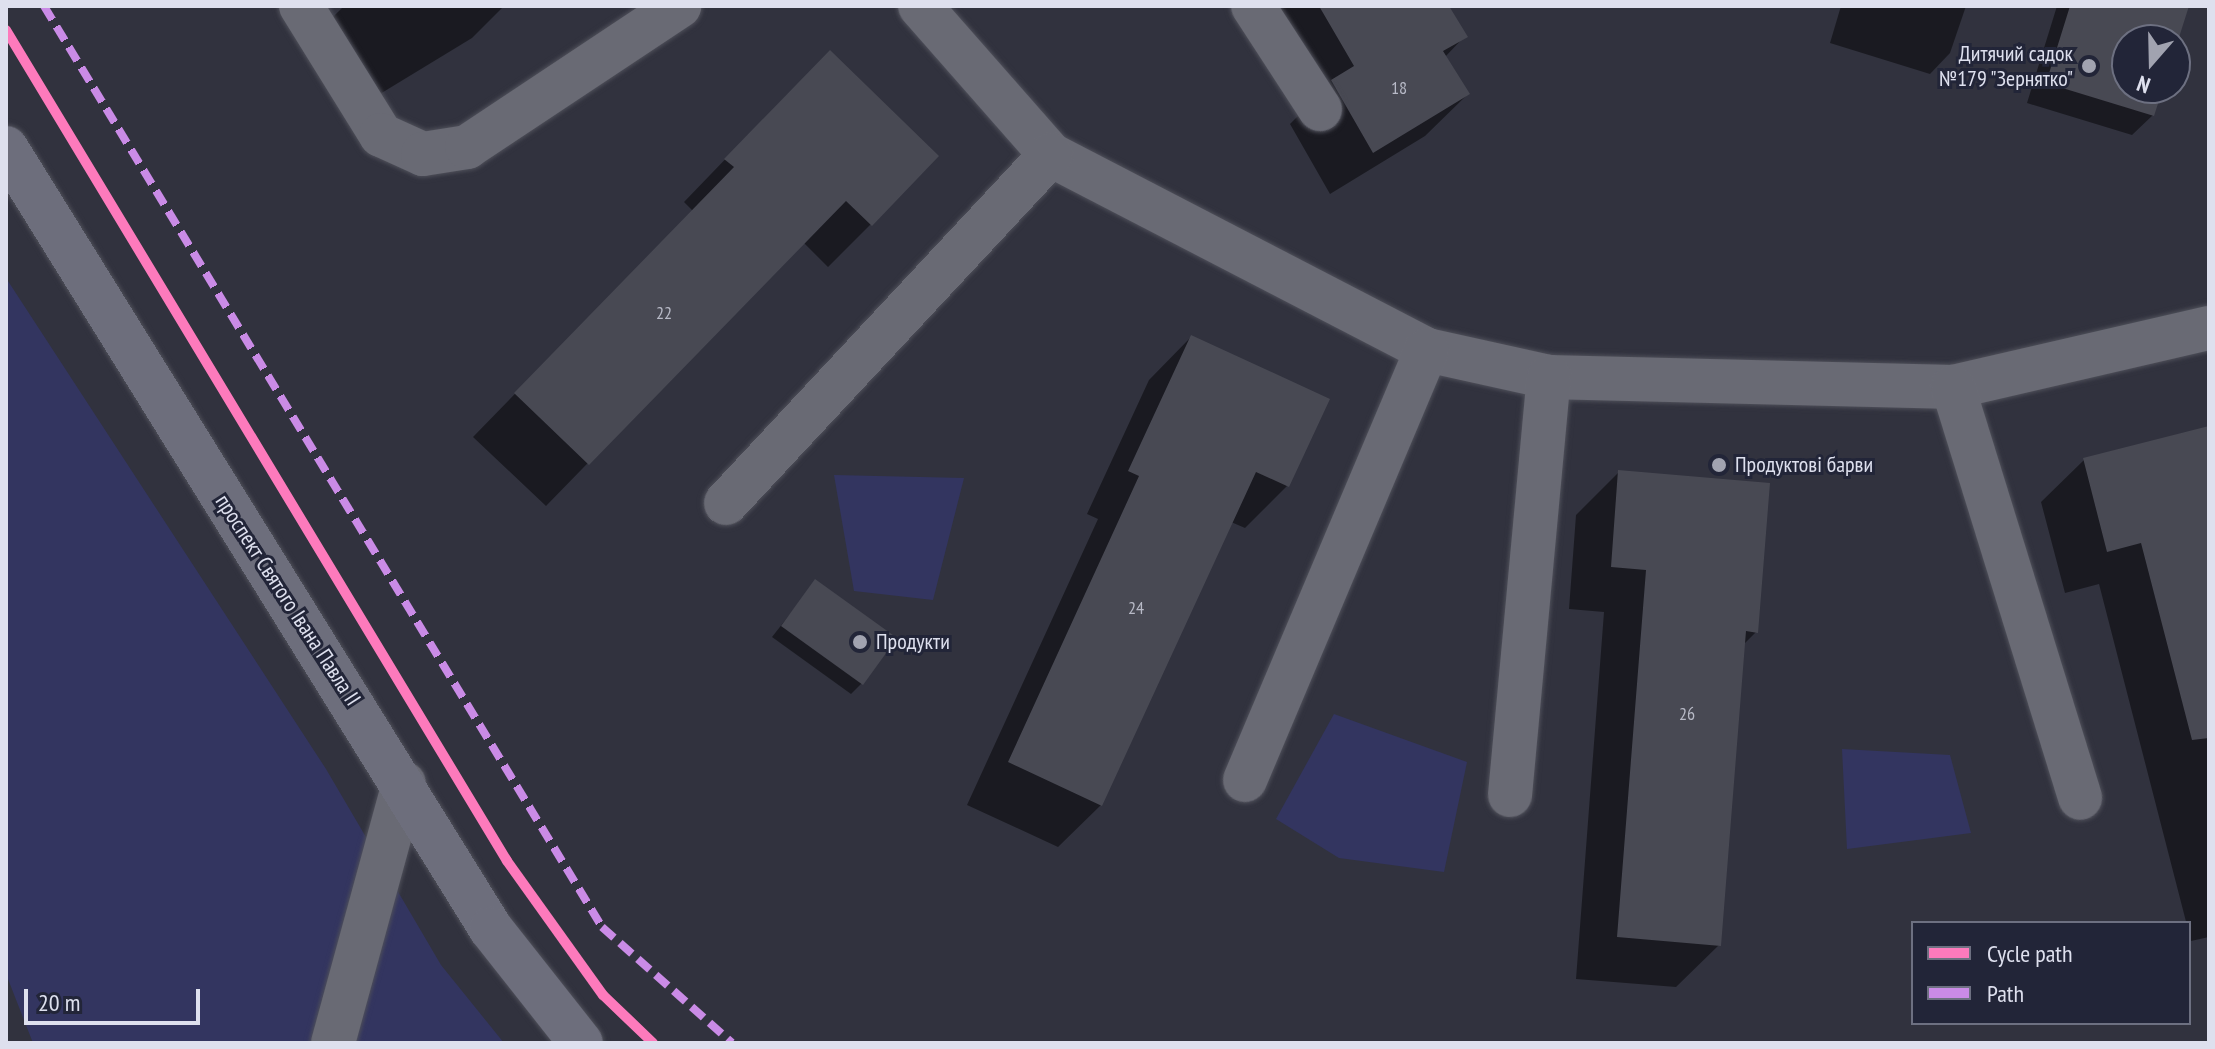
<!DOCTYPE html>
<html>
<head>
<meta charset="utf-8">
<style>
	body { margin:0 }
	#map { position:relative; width:2215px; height:1049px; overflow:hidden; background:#31323e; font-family:"PT Sans Narrow",sans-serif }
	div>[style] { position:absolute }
	.green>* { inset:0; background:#333560 }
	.shadow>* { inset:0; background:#0007 }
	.building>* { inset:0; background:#484953 }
	.roads { filter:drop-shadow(0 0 2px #4e4f59) drop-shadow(0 0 2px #4e4f59) }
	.minor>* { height:44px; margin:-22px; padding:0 22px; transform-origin:22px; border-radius:22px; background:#696a74 }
	.major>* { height:44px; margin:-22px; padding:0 22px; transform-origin:22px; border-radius:22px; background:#6d6e7c }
	.quiet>* { height:8px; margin-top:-4px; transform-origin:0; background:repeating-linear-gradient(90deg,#ca8be6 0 16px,transparent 0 24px) }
	.cycleway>* { height:10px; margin:-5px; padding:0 5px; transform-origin:5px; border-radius:5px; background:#fd7abc }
	.dots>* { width:22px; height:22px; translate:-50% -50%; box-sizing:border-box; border:4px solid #222538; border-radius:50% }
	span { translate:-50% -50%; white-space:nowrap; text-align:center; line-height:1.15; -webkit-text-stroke:6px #222538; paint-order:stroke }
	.number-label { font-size:18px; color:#b8bac7 }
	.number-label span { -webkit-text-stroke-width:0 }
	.poi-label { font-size:22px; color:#dee0ee }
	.right { translate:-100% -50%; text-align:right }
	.left { translate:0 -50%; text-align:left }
	.street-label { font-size:22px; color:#dee0ee }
	.frame { position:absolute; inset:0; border:8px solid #dee0ee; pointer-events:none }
	.legend { position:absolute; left:1911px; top:921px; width:280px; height:104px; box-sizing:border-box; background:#222538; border:2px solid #6d7081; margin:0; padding:10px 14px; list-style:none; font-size:24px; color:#dee0ee }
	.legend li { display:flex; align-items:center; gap:16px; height:40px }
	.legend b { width:40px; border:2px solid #6d7081 }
	.north { position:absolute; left:2111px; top:24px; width:80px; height:80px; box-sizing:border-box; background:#222538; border:2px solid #6d7081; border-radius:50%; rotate:200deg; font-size:22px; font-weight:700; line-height:32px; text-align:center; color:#dee0ee }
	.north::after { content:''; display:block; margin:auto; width:28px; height:36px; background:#a1a3b0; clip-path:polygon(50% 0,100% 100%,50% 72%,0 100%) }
	.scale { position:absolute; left:24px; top:989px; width:176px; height:36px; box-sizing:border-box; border:4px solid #dee0ee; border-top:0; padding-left:10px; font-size:24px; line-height:28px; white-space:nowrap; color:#dee0ee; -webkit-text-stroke:6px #222538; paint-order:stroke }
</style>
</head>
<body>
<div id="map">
	<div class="green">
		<i style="clip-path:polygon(6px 278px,326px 769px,441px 965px,504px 1043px,33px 1043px,6px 974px)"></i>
		<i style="clip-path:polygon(834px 475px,964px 478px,933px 600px,854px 591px)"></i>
		<i style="clip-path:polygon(1334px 714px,1467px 762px,1444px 872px,1339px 858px,1276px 819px)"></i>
		<i style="clip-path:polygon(1842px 749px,1950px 755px,1971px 833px,1847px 849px)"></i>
	</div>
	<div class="shadow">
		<i style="clip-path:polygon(344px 6px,504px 6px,472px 38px,375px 97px,329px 21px)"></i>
		<i style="clip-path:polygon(1251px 6px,1447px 6px,1465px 36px,1445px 57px,1468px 94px,1425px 136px,1330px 194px,1290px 124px,1310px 104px)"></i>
		<i style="clip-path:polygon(1841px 6px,1966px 6px,1950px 53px,1930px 74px,1830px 43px)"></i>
		<i style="clip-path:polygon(2057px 6px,2187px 6px,2175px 43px,2127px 40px,2127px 88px,2161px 88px,2153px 115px,2132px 135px,2027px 103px)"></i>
		<i style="clip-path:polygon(787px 95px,871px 224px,828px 267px,803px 242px,546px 506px,473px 437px,693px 211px,684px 202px)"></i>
		<i style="clip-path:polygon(1191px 337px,1287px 486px,1245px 528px,1231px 522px,1101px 805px,1058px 847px,967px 805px,1098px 519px,1087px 514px,1149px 380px)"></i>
		<i style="clip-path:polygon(2209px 428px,2209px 937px,2191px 941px,2099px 584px,2065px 593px,2041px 502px,2084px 460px)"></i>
		<i style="clip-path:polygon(1619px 472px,1756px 632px,1743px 645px,1719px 945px,1676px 987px,1576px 979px,1604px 612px,1569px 609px,1576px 515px)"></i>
		<i style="clip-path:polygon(816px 581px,862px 683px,851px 694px,772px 637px)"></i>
	</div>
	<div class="building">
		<i style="clip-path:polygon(1319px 6px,1449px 6px,1468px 37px,1443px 51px,1470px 94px,1373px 153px,1331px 80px,1354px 66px)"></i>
		<i style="clip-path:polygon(2070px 6px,2189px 6px,2175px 50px,2175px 40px,2127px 40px,2127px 88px,2163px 88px,2154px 116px,2046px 83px)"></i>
		<i style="clip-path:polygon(830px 50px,939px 156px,872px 226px,846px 201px,589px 465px,514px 393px,734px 167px,724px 159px)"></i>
		<i style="clip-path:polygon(1191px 335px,1330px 399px,1289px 487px,1256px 472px,1102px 806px,1008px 762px,1139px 476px,1128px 471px)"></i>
		<i style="clip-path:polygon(2209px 426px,2209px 738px,2192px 740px,2141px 543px,2107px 552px,2083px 458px)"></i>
		<i style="clip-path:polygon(1618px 470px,1770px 483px,1758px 633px,1746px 631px,1721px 946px,1617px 937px,1646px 570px,1611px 567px)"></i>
		<i style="clip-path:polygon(815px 579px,897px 638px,863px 685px,781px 626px)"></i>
	</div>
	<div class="roads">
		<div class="minor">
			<i style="left:301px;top:6px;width:152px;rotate:58.2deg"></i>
			<i style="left:381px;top:135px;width:46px;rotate:24.3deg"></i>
			<i style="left:423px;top:154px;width:45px;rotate:-9deg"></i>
			<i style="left:467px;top:147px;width:255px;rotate:-33.6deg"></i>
			<i style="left:920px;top:6px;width:198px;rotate:48.7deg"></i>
			<i style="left:1051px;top:155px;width:424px;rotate:27.4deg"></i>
			<i style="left:1427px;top:350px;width:125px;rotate:12.5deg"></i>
			<i style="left:1549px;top:377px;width:404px;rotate:1.4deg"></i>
			<i style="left:1953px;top:387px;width:263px;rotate:-13deg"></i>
			<i style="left:1253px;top:6px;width:123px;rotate:57deg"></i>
			<i style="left:1953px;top:387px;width:430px;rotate:72.8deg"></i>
			<i style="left:726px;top:503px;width:476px;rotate:-47deg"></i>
			<i style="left:1245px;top:780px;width:467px;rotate:-67.1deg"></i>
			<i style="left:1510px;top:795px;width:420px;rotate:-84.7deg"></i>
			<i style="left:333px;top:1043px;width:269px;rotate:-74.7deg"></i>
		</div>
		<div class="major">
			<i style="left:6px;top:148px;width:919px;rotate:58.16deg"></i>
			<i style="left:491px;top:929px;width:145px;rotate:51.7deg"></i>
		</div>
	</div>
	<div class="quiet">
		<i style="left:44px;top:6px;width:1077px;rotate:58.79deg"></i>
		<i style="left:602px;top:927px;width:174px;rotate:41.7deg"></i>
	</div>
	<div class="cycleway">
		<i style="left:6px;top:30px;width:970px;rotate:58.91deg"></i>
		<i style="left:507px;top:861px;width:165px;rotate:54.4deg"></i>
		<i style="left:603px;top:995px;width:69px;rotate:43.8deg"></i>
	</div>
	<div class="dots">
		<i style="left:2089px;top:66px;background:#a1a3b0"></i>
		<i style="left:1719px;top:465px;background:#a1a3b0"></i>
		<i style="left:860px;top:642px;background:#a1a3b0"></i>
	</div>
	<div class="number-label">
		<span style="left:1399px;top:88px">18</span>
		<span style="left:664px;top:313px">22</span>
		<span style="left:1136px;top:608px">24</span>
		<span style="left:1687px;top:714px">26</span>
	</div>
	<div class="poi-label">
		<span class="right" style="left:2073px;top:66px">Дитячий садок<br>№179 "Зернятко"</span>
		<span class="left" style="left:1735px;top:465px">Продуктові барви</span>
		<span class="left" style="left:876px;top:642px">Продукти</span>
	</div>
	<div class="street-label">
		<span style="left:288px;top:600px;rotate:57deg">проспект Святого Івана Павла II</span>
	</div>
	<div class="frame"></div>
	<ul class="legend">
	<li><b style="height:10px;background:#fd7abc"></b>Cycle path</li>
	<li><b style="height:10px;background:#ca8be6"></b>Path</li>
	</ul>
	<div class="north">N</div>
	<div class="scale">20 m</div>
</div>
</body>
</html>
